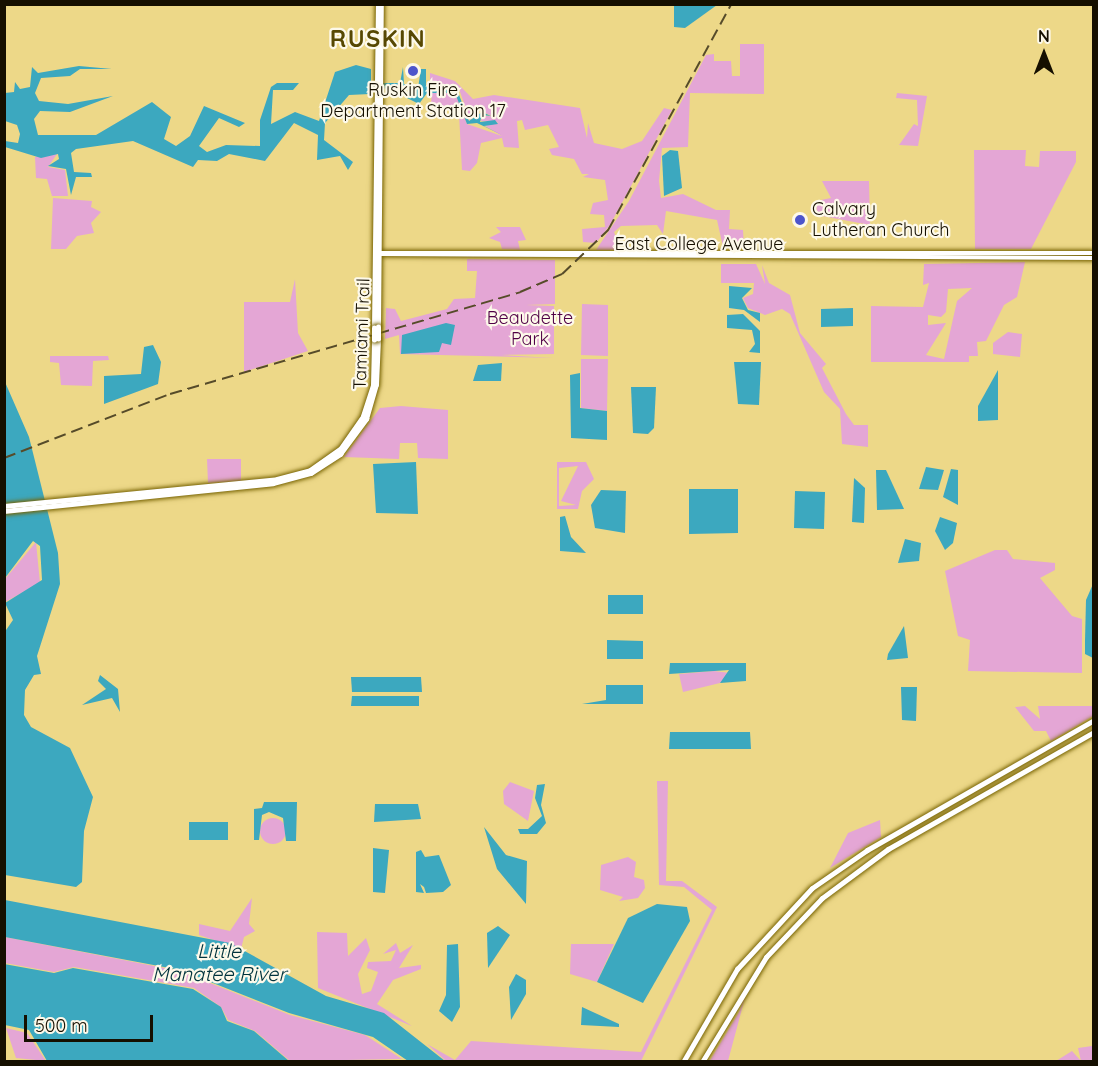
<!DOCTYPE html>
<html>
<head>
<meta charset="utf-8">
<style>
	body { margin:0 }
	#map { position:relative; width:1098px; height:1066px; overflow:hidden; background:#edd888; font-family:Quicksand,sans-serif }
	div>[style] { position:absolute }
	.green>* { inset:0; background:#e4a6d5 }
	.round { border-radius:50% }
	.water>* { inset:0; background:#3ca8bf }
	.roads { filter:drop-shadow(0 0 2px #776302) drop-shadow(0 0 2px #776302) }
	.secondary>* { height:4px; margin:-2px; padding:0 2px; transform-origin:2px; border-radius:2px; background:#fff }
	.primary>* { height:4.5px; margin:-2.25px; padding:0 2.25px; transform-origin:2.25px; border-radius:2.25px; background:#fff }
	.highway>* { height:5px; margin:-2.5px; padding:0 2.5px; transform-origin:2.5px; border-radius:2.5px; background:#fff }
	.rail>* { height:1.5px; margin-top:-0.75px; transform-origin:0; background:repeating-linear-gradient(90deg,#564b29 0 12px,transparent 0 18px) }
	.bridges { filter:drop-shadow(0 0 2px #776302) drop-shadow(0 0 2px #776302) }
	.primary-bridge>* { height:4.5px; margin:-2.25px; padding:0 2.25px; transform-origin:2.25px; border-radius:2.25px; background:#fff }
	.dots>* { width:16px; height:16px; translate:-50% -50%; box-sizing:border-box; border:3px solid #fdf9ea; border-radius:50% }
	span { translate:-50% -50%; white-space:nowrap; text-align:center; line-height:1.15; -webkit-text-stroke:4.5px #fdf9ea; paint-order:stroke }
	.poi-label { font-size:18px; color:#150f00 }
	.left { translate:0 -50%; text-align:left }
	.street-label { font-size:18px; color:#150f00 }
	.park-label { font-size:18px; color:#500046 }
	.water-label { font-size:20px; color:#00333d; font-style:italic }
	.district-label { font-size:24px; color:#574802; font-weight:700; letter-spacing:1.5px }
	.frame { position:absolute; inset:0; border:6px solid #150f00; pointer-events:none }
	.north { position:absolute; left:1014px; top:24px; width:60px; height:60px; -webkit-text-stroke:4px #fdf9ea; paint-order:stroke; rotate:0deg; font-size:16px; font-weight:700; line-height:24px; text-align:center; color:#150f00 }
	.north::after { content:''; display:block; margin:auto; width:21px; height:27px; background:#150f00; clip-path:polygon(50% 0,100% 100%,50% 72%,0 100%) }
	.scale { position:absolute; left:24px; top:1015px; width:129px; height:27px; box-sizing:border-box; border:3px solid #150f00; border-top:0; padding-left:8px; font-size:18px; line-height:21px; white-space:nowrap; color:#150f00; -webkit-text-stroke:4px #fdf9ea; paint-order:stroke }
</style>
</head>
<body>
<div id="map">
	<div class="green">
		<i style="clip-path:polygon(740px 44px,764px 44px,764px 94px,690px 93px,688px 147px,662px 148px,659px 181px,661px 198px,683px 194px,716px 210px,730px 210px,729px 229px,743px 230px,744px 248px,723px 247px,717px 220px,666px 211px,663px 234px,657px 225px,621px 226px,614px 232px,621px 250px,596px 250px,629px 201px,706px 55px,714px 54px,714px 61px,731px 61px,732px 76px,740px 76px)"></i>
		<i style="clip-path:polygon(430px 73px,455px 81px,473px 99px,494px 95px,580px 108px,587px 138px,588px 123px,594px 143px,622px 149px,642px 141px,664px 108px,672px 110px,610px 225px,596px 243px,583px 242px,582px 229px,605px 227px,604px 215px,590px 214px,593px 203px,608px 200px,605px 180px,583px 177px,589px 174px,582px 174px,574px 159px,552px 155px,549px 149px,559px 147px,548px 125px,525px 130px,522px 120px,517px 121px,519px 148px,504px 147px,502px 138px,481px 143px,477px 163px,470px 171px,462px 170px,459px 114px,431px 103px,432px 93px,455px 93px,467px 124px,502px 136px,485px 126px,499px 122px,481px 121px,482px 116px,492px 116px,479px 110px,470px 120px,459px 89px,430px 87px)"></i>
		<i style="clip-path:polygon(897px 93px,927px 96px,918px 146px,899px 145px,914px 124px,918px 126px,917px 100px,896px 98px)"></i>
		<i style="clip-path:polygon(974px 150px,1026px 150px,1025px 166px,1039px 167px,1040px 151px,1076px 151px,1076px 162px,1031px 249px,975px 249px)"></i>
		<i style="clip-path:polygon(57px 154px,48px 167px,65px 170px,68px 196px,52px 196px,47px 179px,36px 178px,35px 157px)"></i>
		<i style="clip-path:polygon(822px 181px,869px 181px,870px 225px,817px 215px,816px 201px,831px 198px)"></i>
		<i style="clip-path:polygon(53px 198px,92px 201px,91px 207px,101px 212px,91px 223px,94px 233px,77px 236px,66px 249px,51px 249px)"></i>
		<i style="clip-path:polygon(496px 227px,520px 227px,526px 240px,518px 241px,520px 250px,502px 249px,500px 242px,489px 238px,501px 232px)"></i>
		<i style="clip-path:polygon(467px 259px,555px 260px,555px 304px,526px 305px,554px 306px,554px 354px,501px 355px,554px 358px,400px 354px,399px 335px,385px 339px,386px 308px,395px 309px,401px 321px,447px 309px,454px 299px,475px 298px,477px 271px,467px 271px)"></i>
		<i style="clip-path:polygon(evenodd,1025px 262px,1017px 297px,1004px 305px,986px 341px,977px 342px,978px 356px,969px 356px,969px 362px,871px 362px,871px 306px,923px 307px,929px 283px,923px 285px,924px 264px,1025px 262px,972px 288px,957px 301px,944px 359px,926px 355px,946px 323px,928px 325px,928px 315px,941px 317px,946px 312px,948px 289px,972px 288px)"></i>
		<i style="clip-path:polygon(721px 264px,756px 264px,765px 284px,762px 265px,769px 283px,790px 295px,800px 333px,826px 364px,822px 368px,846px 414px,854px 425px,868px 425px,868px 447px,842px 444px,840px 409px,824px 392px,790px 314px,782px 309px,765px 315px,748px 308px,743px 298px,753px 294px,754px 283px,721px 283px)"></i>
		<i style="clip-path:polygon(295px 279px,298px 333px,308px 351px,244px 372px,244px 302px,290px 302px)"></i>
		<i style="clip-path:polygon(582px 304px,608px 305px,608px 356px,581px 355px)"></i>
		<i style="clip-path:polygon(1008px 332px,1022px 334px,1020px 357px,993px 354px,993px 343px)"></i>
		<i style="clip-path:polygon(50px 356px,108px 356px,109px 360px,93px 361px,92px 386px,61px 385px,59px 363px,50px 362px)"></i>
		<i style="clip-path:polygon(581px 359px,608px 359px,607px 411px,581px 408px)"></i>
		<i style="clip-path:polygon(401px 406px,448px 410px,448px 459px,418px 458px,417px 443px,400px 443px,399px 459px,344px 457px,380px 408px)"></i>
		<i style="clip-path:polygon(207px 459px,241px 459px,241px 481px,208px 483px)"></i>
		<i style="clip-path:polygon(evenodd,557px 462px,586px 462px,594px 479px,582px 491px,578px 509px,557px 509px,557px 462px,578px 466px,561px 501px,576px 505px,559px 506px,559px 468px,578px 466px)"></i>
		<i style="clip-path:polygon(36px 542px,40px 583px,5px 602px,5px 579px)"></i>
		<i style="clip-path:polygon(995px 550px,1007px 550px,1013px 559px,1055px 563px,1055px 570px,1040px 578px,1072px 616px,1082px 619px,1082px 673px,968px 671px,970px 640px,958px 636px,945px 571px)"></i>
		<i style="clip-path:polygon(714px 671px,730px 673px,720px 683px,683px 692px,679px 674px)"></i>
		<i style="clip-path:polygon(1025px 706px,1040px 719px,1038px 706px,1093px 706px,1093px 716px,1051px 741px,1046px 731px,1034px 731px,1015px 707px)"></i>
		<i style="clip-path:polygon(657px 781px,668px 781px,666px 881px,682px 881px,717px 907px,641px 1061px,446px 1061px,427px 1044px,455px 1060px,471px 1041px,641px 1052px,712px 910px,684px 887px,659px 885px)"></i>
		<i style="clip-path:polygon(510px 782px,534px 791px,528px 821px,504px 804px,503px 791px)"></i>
		<i class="round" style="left:260px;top:818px;width:26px;height:26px"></i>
		<i style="clip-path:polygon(880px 820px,881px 837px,830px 868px,848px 833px)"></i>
		<i style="clip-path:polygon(628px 857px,636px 862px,634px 877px,644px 880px,645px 888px,638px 898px,619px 901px,623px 897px,600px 890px,601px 865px)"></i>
		<i style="clip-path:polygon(252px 898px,249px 924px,255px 931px,244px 937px,241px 949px,199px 935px,199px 924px,230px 931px)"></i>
		<i style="clip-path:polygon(317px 932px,347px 933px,348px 956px,366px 938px,370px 950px,358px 974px,362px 994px,371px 991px,378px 972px,367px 968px,368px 962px,391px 961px,396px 950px,383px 954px,396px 943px,400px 953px,413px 945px,399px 968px,421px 965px,421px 969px,393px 980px,377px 1004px,412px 1026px,318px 988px)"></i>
		<i style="clip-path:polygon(5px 937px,180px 971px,290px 1015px,365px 1035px,402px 1059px,290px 1061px,255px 1031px,228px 1020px,221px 1007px,194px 988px,74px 967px,54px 972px,5px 963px)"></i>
		<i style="clip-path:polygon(571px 944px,614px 944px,597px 982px,570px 974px)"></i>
		<i style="clip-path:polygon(746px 994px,728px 1061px,709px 1062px,739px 1012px)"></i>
		<i style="clip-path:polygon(6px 1028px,27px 1033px,46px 1061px,16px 1058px)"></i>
		<i style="clip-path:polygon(1093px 1037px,1093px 1061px,1056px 1061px,1072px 1051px,1081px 1061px,1078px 1048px,1092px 1046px)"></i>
	</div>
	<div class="water">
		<i style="clip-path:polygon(674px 5px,674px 4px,717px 5px,685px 28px,674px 27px)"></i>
		<i style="clip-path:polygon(356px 65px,371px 69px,371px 81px,378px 83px,400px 83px,403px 67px,404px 84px,418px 88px,421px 69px,426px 69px,426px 86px,456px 87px,469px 121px,482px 112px,491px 116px,482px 115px,480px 122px,495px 120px,498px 124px,484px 126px,502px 135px,477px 123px,467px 124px,455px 93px,427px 93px,419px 104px,405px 97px,413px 90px,377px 88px,370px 94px,349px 95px,325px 123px,324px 140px,353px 162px,348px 170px,340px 156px,317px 160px,318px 135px,294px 123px,265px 161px,229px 154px,217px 161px,198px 160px,193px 167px,133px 141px,76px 149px,71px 153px,74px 172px,91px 173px,92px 177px,76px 177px,71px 195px,66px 169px,48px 166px,59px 159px,58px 154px,41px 158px,5px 147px,5px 141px,18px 143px,20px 134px,17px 125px,5px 121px,5px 93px,14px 92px,15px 82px,20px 89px,30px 87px,32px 67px,38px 73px,79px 66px,112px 69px,80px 69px,70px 76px,41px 78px,35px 93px,39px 101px,68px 104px,113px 96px,70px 112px,40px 111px,34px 119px,38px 135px,96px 135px,152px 102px,171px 117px,164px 139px,176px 146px,190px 136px,204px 106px,245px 123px,239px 127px,219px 118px,199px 146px,207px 152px,226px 145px,260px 146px,260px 120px,271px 87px,277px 83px,299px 83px,293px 90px,273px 90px,271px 124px,295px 112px,319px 121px,335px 72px)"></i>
		<i style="clip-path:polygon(670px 150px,678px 151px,682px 188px,664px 196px,662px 156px)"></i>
		<i style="clip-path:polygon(729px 286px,752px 288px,742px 298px,748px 310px,760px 313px,760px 322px,744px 310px,729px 308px)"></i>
		<i style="clip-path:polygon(853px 308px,853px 326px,821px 327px,821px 309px)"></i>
		<i style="clip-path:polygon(743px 314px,760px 331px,760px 353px,749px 352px,755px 344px,752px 330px,727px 328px,727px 315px)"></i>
		<i style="clip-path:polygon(446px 323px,455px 325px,451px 345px,442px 343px,439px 352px,401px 354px,402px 335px)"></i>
		<i style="clip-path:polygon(153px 345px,161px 362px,158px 384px,104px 404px,104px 376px,141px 374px,144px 347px)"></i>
		<i style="clip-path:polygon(734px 362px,761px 362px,759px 405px,738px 404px)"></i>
		<i style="clip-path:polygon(502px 363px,501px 381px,473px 381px,478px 365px)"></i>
		<i style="clip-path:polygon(998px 370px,998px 420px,978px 421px,978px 406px)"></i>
		<i style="clip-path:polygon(580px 373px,580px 408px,607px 411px,607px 440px,571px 438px,570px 375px)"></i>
		<i style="clip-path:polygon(5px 382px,29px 437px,58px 553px,60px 584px,37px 656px,41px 674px,34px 675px,25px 690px,24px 715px,31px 727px,70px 748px,93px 797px,84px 831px,82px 882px,76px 887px,5px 875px,4px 633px,13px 620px,5px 603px,42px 580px,40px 546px,33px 541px,5px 578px)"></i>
		<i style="clip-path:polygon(631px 387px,656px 387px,654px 428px,648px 434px,633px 433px)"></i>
		<i style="clip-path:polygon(416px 462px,418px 514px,376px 513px,373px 464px)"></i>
		<i style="clip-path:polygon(926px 467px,944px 470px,938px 490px,919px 489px)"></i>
		<i style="clip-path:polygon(951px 469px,958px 470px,958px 505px,943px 497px)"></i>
		<i style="clip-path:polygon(876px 470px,886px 470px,904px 509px,877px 510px)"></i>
		<i style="clip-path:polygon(854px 478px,865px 488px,864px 523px,852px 522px)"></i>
		<i style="clip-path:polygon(738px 489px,738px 533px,689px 534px,689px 489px)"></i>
		<i style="clip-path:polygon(601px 490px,626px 491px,625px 533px,595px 528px,591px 505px)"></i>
		<i style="clip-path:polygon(795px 491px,825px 492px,824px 529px,794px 528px)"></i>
		<i style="clip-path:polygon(565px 516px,571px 537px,586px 553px,560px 551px,560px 517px)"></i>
		<i style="clip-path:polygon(940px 517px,957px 523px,953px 543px,945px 550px,935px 531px)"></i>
		<i style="clip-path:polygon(905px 539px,921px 543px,919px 561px,898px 563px)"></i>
		<i style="clip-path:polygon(1093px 584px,1093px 658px,1085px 654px,1085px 641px,1086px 600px)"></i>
		<i style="clip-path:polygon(608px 595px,643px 595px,643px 614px,608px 614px)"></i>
		<i style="clip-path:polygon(904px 626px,908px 658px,887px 660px,888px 654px)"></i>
		<i style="clip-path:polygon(607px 640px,643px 641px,643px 659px,607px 659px)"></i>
		<i style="clip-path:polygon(670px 663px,746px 663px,746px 681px,720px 683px,729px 670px,669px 674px)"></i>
		<i style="clip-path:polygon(100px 675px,118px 689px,120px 712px,112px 698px,82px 705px,106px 689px,98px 681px)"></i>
		<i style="clip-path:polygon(351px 677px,421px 677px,422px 692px,352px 692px)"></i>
		<i style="clip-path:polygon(606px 685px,643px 685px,643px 704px,582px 704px,606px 700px)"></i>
		<i style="clip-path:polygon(901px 687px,917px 687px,916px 721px,902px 720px)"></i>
		<i style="clip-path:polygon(352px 696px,419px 696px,419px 706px,351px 706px)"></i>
		<i style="clip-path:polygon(670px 732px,750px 732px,751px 749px,669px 749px)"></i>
		<i style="clip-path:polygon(545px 784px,541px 805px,546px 823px,537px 834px,520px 834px,518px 829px,528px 829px,542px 816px,535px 798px,537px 785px)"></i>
		<i style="clip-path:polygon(264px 802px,297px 802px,296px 841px,286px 841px,283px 818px,269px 812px,262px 815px,259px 840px,254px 840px,254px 809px,262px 808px)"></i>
		<i style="clip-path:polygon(375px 804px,418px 804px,421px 819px,374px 822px)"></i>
		<i style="clip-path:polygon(189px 822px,228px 822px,228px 840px,189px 840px)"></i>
		<i style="clip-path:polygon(484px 827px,506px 855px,527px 861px,526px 904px,497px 869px)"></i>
		<i style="clip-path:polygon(373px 848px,389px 850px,385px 893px,373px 892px)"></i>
		<i style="clip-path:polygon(421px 850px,425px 857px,439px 855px,451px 885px,443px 892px,426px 893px,424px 887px,420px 884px,424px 893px,416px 892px,416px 852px)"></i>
		<i style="clip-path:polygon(5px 900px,230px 943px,326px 996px,384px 1013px,445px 1061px,408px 1061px,373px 1037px,289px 1013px,180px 970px,5px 937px)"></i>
		<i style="clip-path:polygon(657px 904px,687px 907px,690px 921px,643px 1003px,597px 982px,628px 918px)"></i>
		<i style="clip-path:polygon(498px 926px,510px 935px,488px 968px,487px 933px)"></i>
		<i style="clip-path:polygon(458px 944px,460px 1007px,452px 1022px,439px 1011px,446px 995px,447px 945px)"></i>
		<i style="clip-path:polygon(4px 964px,54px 973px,73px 968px,193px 989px,221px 1007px,227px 1021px,254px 1031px,289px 1061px,47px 1061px,29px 1030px,5px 1025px)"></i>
		<i style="clip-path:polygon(516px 974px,526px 980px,526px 994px,511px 1020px,509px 987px)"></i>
		<i style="clip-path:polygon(582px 1007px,619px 1024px,619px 1027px,581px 1025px)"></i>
	</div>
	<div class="roads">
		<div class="secondary">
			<i style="left:378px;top:253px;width:716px"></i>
			<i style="left:377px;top:254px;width:717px;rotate:0.32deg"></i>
		</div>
		<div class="primary">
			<i style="left:378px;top:327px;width:323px;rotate:-89.5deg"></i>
			<i style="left:374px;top:328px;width:324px;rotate:-89.3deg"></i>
			<i style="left:4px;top:506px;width:274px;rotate:-5.6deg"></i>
			<i style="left:277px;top:479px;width:34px;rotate:-15deg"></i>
			<i style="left:310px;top:470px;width:38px;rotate:-35deg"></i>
			<i style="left:341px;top:448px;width:39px;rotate:-55deg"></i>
			<i style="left:363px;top:416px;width:33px;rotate:-72deg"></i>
			<i style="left:373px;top:385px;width:45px;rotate:-88.7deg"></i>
			<i style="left:4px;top:511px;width:270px;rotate:-5.9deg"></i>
			<i style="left:273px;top:483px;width:39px;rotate:-15deg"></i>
			<i style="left:311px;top:473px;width:35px;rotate:-33deg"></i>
			<i style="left:340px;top:454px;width:44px;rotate:-53.4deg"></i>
			<i style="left:366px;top:419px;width:35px;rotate:-74deg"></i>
			<i style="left:376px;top:385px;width:46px;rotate:-87.5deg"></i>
		</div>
		<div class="highway">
			<i style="left:683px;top:1062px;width:108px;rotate:-59.9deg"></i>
			<i style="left:737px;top:969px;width:110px;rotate:-47.2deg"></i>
			<i style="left:812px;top:888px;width:67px;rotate:-34.6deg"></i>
			<i style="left:867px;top:850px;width:262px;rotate:-29.8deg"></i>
			<i style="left:702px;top:1062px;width:123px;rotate:-58.6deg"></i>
			<i style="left:766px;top:957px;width:81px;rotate:-46.5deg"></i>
			<i style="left:822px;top:898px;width:82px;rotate:-36.6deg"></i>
			<i style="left:888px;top:849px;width:237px;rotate:-29.6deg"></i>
		</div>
	</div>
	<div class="rail">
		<i style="left:4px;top:458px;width:178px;rotate:-21.1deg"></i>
		<i style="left:170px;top:394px;width:365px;rotate:-16.2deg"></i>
		<i style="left:520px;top:292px;width:46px;rotate:-23.2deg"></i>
		<i style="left:562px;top:274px;width:64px;rotate:-43.7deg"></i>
		<i style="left:608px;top:230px;width:257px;rotate:-61.4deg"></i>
	</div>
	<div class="bridges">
		<div class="primary-bridge">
			<i style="left:378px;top:339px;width:12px;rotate:-90deg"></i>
			<i style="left:374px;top:340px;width:12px;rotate:-90deg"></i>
		</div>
	</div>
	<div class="dots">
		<i style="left:413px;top:71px;background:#4d55cb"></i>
		<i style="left:800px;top:220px;background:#4d55cb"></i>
	</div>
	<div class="poi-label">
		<span style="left:413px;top:101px">Ruskin Fire<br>Department Station 17</span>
		<span class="left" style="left:812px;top:220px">Calvary<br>Lutheran Church</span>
	</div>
	<div class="street-label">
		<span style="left:699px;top:244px">East College Avenue</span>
		<span style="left:362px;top:334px;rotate:-88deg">Tamiami Trail</span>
	</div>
	<div class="park-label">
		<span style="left:530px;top:329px">Beaudette<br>Park</span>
	</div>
	<div class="water-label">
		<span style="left:219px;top:962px">Little<br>Manatee River</span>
	</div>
	<div class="district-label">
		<span style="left:378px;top:39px">RUSKIN</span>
	</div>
	<div class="frame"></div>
	<div class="north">N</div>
	<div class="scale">500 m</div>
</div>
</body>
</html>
